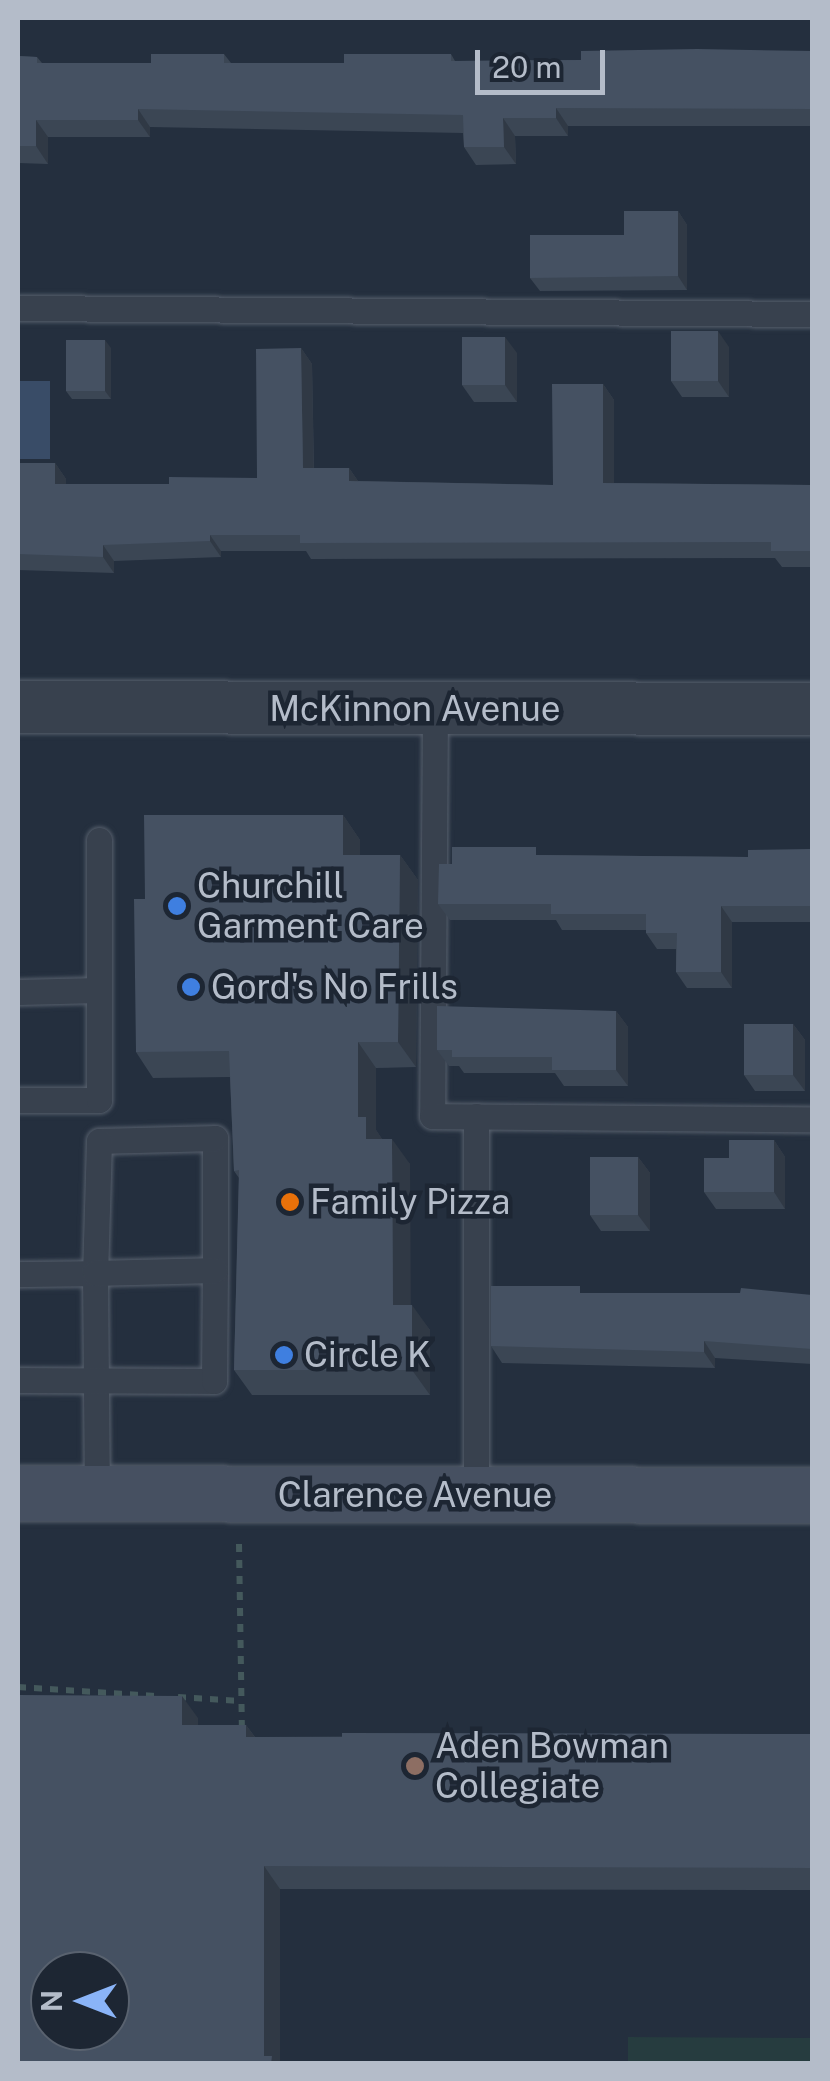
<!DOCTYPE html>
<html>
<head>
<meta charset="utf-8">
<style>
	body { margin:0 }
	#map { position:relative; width:830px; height:2081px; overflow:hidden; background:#242f3e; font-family:"Public Sans",sans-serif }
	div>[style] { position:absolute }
	.green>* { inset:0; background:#263c3f }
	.water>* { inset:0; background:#394c67 }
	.path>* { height:6px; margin-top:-3px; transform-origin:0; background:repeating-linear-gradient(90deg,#44595c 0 8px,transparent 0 16px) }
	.roads { filter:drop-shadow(0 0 2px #565f6c) drop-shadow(0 0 2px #565f6c) }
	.service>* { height:25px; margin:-12.5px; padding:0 12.5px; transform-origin:12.5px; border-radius:12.5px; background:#38414e }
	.minor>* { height:52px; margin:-26px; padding:0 26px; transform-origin:26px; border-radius:26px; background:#38414e }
	.secondary>* { height:55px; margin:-27.5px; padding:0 27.5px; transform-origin:27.5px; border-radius:27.5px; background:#465061 }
	.wall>* { inset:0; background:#3b4654 }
	.shaded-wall>* { inset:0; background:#303945 }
	.building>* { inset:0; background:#455162 }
	.dots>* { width:28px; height:28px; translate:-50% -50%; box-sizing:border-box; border:5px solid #1d2633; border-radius:50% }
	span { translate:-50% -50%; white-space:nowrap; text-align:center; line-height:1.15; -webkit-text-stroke:9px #1d2633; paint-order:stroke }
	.street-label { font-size:35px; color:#b4bcc9 }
	.poi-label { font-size:35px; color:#b4bcc9 }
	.left { translate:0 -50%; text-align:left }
	.frame { position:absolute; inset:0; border:20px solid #b4bcc9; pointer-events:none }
	.north { position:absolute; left:30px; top:1951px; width:100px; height:100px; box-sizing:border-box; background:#1d2633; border:2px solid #59626f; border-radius:50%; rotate:270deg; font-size:28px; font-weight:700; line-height:40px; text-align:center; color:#b4bcc9 }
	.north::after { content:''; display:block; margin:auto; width:35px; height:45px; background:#8ab4f8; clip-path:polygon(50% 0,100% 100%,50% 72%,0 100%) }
	.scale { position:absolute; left:475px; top:50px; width:130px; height:45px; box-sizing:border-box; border:5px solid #b4bcc9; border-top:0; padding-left:12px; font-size:30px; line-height:35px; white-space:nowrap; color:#b4bcc9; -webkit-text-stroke:8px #1d2633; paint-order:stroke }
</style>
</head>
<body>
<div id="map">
	<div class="green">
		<i style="clip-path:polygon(628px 2037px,812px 2038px,812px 2063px,628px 2063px)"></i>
	</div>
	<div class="water">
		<i style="clip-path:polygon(18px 381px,50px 381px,50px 459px,18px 459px)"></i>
	</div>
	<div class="path">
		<i style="left:239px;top:1544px;width:187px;rotate:89.1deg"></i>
		<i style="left:18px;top:1687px;width:138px;rotate:3.7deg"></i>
		<i style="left:178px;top:1697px;width:62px;rotate:3.7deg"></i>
	</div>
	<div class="roads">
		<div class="service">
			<i style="left:18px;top:308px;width:794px;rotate:0.43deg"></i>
			<i style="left:435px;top:709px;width:407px;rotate:90.4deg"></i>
			<i style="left:432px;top:1116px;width:380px;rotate:0.5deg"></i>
			<i style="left:18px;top:992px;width:81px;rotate:-1.4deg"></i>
			<i style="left:18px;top:1100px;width:81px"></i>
			<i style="left:99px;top:1100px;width:260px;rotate:-90deg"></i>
			<i style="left:476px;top:1116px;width:379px;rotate:90deg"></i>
			<i style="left:18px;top:1274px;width:77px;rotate:-0.7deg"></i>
			<i style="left:95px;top:1273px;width:220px;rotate:89.5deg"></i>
			<i style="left:18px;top:1380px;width:196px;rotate:0.3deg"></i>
			<i style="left:214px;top:1381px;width:111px;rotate:-89.5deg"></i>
			<i style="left:215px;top:1270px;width:132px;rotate:-90deg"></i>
			<i style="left:215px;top:1138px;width:116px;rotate:178.5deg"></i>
			<i style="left:99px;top:1141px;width:132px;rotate:91.7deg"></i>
			<i style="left:95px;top:1273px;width:120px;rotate:-1.4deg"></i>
		</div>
		<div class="minor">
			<i style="left:18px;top:707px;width:794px;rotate:0.14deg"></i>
		</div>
		<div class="secondary">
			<i style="left:18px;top:1493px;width:794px;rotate:0.14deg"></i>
		</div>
	</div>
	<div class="wall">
		<i style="clip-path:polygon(812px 51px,812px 126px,568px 126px,568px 136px,515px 136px,516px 164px,476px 165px,464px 147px,463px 133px,150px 127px,150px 137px,48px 137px,48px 164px,18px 163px,18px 56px,37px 57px,42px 63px,151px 63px,224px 54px,231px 63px,344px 63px,451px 54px,455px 61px,581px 60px)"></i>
		<i style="clip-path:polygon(678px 211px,687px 225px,687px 290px,540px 291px,530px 278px)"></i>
		<i style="clip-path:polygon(729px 347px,729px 397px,682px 397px,671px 381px)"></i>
		<i style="clip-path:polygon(111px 348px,111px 399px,72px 399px,66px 391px)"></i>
		<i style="clip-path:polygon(301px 348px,312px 364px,314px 468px,349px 468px,358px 481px,553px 485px,603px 384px,614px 400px,614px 483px,812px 485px,812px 567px,782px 567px,775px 558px,311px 559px,306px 551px,221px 551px,221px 557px,114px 561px,114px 573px,18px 570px,18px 463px,55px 463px,66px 479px,66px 484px,169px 484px,257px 478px)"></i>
		<i style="clip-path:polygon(517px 353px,517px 402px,474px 402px,462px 385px)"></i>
		<i style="clip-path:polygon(343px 815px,360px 840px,360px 855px,400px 855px,418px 880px,416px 1067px,376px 1068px,376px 1130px,382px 1139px,410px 1164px,410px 1305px,430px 1330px,430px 1395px,252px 1395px,234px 1370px,239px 1178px,234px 1171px,230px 1077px,153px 1078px,136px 1052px,145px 899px)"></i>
		<i style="clip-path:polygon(812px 849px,812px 922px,732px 922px,732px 988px,687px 988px,676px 972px,676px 949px,657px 949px,646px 933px,646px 930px,562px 930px,556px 920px,450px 920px,438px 904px,452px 864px,542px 855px,748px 857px)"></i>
		<i style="clip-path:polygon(616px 1011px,628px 1027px,628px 1086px,564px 1086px,555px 1073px,464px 1073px,459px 1066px,449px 1066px,437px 1050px)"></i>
		<i style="clip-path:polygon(793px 1024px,805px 1040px,805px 1091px,755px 1091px,744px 1075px)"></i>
		<i style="clip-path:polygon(774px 1140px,785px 1157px,785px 1209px,716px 1209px,704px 1192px)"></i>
		<i style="clip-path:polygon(638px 1157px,650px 1173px,650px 1231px,601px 1231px,590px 1215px)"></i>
		<i style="clip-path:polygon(585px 1293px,812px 1295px,812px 1364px,715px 1358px,715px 1368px,502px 1363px,491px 1346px)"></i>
		<i style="clip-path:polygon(198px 1718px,198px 1725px,246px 1725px,255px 1737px,812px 1734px,812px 1890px,280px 1889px,280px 2064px,18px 2064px)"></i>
	</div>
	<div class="shaded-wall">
		<i style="clip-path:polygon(556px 108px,568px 126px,568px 136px,556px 118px)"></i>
		<i style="clip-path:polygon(138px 109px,150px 127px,150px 137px,138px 120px)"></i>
		<i style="clip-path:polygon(503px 118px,515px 136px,516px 164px,504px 147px)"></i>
		<i style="clip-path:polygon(36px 120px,48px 137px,48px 164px,36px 146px)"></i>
		<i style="clip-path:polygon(678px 211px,687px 225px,687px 290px,678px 276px)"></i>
		<i style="clip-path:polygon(718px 331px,729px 347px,729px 397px,718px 381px)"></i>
		<i style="clip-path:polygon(505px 337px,517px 353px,517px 402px,505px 385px)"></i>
		<i style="clip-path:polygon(105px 340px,111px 348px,111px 399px,105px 391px)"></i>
		<i style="clip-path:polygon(301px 348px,312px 364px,314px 484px,303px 468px)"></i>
		<i style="clip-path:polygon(603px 384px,614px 400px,614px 499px,603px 483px)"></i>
		<i style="clip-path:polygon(55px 463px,66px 479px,66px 500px,55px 484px)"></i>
		<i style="clip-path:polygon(349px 468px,360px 484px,349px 481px)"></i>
		<i style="clip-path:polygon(210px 535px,221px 551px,221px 557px,210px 541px)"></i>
		<i style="clip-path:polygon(103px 545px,114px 561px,114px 573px,103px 557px)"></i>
		<i style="clip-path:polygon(343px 815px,360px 840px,360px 880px,343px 855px)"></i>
		<i style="clip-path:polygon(400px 855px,418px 880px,416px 1067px,398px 1042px)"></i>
		<i style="clip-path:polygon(721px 906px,732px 922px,732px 988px,721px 972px)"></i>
		<i style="clip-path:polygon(616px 1011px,628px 1027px,628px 1086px,616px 1070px)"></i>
		<i style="clip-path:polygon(793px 1024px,805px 1040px,805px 1091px,793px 1075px)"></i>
		<i style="clip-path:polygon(358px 1042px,376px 1068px,376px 1130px,384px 1142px,366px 1139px,358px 1117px)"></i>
		<i style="clip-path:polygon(392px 1139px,410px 1164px,411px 1330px,393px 1305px)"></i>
		<i style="clip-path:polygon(774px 1140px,785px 1157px,785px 1209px,774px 1192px)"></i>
		<i style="clip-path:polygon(638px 1157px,650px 1173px,650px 1231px,638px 1215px)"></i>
		<i style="clip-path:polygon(412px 1305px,430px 1330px,430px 1395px,412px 1370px)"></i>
		<i style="clip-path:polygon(704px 1341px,715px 1358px,715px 1368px,704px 1352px)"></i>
		<i style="clip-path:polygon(182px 1696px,198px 1718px,198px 1747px,182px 1725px)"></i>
		<i style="clip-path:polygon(246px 1725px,262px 1747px,246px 1737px)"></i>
		<i style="clip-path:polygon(264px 1866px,280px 1889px,280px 2064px,269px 2064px,264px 2056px)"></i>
	</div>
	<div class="building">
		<i style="clip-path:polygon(697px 49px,812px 51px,812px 109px,556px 108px,556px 118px,503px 118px,504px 147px,464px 147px,463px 115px,138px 109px,138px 120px,36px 120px,36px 146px,18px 146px,18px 56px,37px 57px,37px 63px,151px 63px,151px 54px,224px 54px,224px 63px,344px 63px,344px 54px,451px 54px,451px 61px,581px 60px,581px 51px)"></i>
		<i style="clip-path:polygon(624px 211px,678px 211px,678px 276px,530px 278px,530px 235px,624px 235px)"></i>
		<i style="clip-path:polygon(671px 331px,718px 331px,718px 381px,671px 381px)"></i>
		<i style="clip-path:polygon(462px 337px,505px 337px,505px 385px,462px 385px)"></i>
		<i style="clip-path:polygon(66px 340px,105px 340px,105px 391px,66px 391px)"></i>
		<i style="clip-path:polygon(301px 348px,303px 468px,349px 468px,349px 481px,553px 485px,552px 384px,603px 384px,603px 483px,812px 485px,812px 551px,771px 551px,771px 542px,300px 543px,300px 535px,210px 535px,210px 541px,103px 545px,103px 557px,18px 554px,18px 463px,55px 463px,55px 484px,169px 484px,169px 477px,257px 478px,256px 349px)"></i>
		<i style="clip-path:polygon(144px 815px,343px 815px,343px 855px,400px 855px,398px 1042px,358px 1042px,358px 1117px,366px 1117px,366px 1139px,392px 1139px,393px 1305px,412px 1305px,412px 1370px,234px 1370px,239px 1170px,234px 1171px,229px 1051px,136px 1052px,134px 899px,145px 899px)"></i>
		<i style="clip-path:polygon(452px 847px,536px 847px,536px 855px,748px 857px,748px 850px,812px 849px,812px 906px,721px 906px,721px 972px,676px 972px,677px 933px,646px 933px,646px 914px,551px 914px,551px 904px,438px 904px,439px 864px,452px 864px)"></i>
		<i style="clip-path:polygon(437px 1006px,616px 1011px,616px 1070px,552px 1070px,552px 1057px,452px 1057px,452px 1050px,437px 1050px)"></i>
		<i style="clip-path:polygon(744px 1024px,793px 1024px,793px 1075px,744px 1075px)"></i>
		<i style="clip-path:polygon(729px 1140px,774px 1140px,774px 1192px,704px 1192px,704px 1158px,729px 1158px)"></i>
		<i style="clip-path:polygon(590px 1157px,638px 1157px,638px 1215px,590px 1215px)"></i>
		<i style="clip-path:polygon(491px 1286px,580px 1286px,580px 1293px,740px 1293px,741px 1288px,812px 1295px,812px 1349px,704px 1341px,704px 1352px,491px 1346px)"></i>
		<i style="clip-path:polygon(evenodd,18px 1695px,182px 1696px,182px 1725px,246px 1725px,246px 1737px,342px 1737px,342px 1733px,812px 1734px,812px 1868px,264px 1866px,264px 2056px,272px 2056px,271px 2064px,18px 2064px,18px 1695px,50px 1971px,110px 1971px,110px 2031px,50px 2031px,50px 1971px)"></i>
	</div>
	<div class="dots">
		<i style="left:177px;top:906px;background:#3f7fe0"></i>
		<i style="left:191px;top:987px;background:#3f7fe0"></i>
		<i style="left:290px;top:1202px;background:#e8710a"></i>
		<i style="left:284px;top:1355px;background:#3f7fe0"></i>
		<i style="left:415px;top:1766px;background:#8d6e63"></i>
	</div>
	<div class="street-label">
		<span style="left:415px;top:709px">McKinnon Avenue</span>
		<span style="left:415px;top:1495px">Clarence Avenue</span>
	</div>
	<div class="poi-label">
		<span class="left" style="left:197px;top:906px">Churchill<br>Garment Care</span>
		<span class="left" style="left:211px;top:987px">Gord's No Frills</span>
		<span class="left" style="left:310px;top:1202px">Family Pizza</span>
		<span class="left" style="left:304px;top:1355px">Circle K</span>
		<span class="left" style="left:435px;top:1766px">Aden Bowman<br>Collegiate</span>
	</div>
	<div class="frame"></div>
	<div class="north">N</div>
	<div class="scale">20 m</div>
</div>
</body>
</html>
